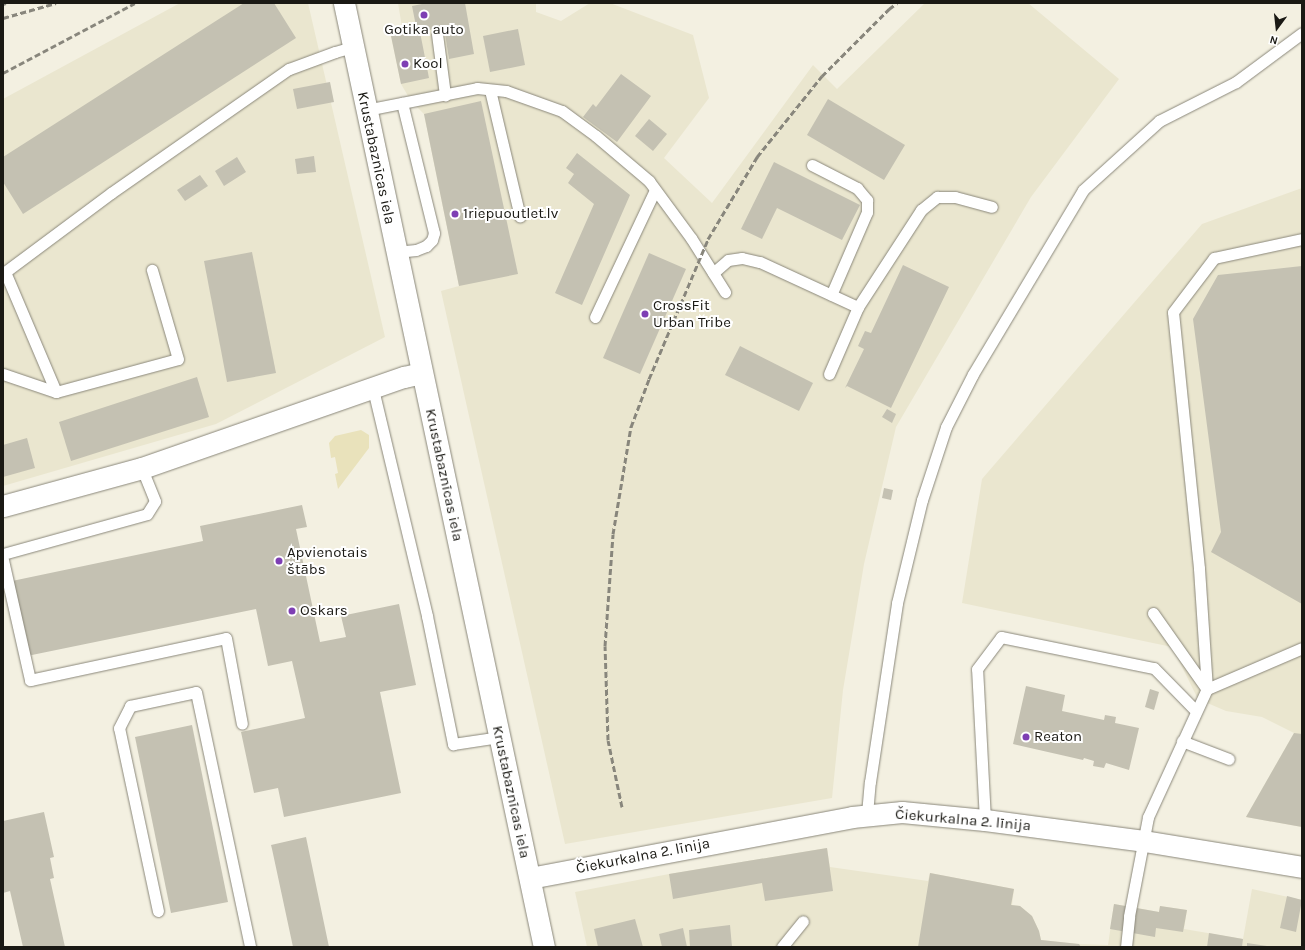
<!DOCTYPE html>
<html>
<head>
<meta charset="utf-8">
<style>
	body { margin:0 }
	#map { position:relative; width:1305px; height:950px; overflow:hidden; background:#f3f0e1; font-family:Karla,sans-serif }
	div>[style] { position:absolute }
	.built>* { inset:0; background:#eae6cf }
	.green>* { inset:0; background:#e9e2bb }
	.building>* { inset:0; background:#c4c1b2 }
	.roads { filter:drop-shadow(0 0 1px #8a877a) drop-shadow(0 0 1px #8a877a) }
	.lane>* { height:11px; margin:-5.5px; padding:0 5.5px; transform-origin:5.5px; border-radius:5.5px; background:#fff }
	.street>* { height:21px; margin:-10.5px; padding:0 10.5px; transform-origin:10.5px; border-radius:10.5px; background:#fff }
	.rail>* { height:3px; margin-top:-1.5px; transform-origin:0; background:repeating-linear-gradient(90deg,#88867c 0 6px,transparent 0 9px) }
	.dots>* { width:11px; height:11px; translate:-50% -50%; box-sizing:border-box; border:2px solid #fff; border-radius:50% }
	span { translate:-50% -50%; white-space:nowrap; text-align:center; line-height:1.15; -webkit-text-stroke:4px #fff; paint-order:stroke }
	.poi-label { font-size:15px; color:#1a1914 }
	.left { translate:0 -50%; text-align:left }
	.street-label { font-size:15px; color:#1a1914 }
	.frame { position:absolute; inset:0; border:4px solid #1a1914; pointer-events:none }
	.north { position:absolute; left:1257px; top:8px; width:40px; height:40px; -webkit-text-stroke:3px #fff; paint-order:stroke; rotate:195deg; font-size:11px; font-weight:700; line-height:16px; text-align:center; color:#1a1914 }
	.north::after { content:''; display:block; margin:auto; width:14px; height:18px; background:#1a1914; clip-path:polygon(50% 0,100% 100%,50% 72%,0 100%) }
</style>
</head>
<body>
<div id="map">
	<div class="built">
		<i style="clip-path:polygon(180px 3px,308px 3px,385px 337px,216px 424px,3px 486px,3px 99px)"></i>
		<i style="clip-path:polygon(398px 3px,536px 3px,536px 12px,561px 21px,590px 3px,610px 3px,693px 35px,709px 98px,664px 158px,712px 203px,813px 65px,837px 89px,925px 3px,1028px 3px,1119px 79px,1031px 197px,896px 427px,864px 564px,843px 690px,832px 798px,565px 844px,441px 291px,459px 286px,424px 114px,411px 101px,401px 84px,391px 36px,403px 33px)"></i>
		<i style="clip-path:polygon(1302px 188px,1302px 827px,1246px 817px,1294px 733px,1262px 717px,1226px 711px,1198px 699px,1172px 647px,962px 603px,982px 479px,1202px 224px)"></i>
		<i style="clip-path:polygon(827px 848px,830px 867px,928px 881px,930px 873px,1014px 889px,1012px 905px,1020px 906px,1032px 916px,1039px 931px,1041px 940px,1079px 944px,1108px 945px,1114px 904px,1159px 912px,1160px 906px,1187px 910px,1184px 929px,1243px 939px,1252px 889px,1302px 900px,1302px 947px,587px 947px,575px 892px,669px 874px)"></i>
	</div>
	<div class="green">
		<i style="clip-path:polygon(361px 430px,369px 435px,369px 448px,338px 489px,335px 474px,338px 473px,335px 457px,331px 458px,329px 443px,335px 436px)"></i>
	</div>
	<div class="building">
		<i style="clip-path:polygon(244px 3px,274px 3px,296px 38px,23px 214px,3px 182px,3px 157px)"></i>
		<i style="clip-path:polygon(427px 3px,465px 3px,474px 54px,449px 59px,444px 27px,420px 32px,429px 78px,401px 84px,391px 36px,417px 31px,412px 6px)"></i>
		<i style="clip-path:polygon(518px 29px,525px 65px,490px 72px,483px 36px)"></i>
		<i style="clip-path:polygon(621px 74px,651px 96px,617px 142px,583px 117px,593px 104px,596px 107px)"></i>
		<i style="clip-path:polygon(330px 82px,334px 102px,297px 109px,293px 89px)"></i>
		<i style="clip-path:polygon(828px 99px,905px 145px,884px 180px,807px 135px)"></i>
		<i style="clip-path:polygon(481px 101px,518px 274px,459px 286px,424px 114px)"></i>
		<i style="clip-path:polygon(649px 119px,667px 134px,653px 151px,635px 136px)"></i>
		<i style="clip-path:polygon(577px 153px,630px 195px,582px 305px,555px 293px,594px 204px,568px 183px,574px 174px,566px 168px)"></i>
		<i style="clip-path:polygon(314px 156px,316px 172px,297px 174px,295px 159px)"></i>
		<i style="clip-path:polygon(237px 157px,246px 172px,224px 186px,215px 171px)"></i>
		<i style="clip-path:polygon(774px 162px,860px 205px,842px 240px,777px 208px,762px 239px,741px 229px)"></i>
		<i style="clip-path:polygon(200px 175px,208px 186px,185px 201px,177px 190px)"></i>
		<i style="clip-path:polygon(252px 252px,276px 373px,227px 382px,204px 261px)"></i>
		<i style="clip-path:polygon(649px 253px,686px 269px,640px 374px,603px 358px)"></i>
		<i style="clip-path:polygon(903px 265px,949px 287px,891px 408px,847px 386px,845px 388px,864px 349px,858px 346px,865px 331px,871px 333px)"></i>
		<i style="clip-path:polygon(1302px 266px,1302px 604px,1211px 552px,1221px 532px,1193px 319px,1218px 275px)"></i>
		<i style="clip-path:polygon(740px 346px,813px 383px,799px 411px,725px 375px)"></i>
		<i style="clip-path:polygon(197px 377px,209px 417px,71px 461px,59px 422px)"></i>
		<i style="clip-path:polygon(887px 409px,896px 414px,892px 423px,882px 417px)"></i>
		<i style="clip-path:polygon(27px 438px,35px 468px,3px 477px,3px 445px)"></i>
		<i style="clip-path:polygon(884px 488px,893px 490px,891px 500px,882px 498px)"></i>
		<i style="clip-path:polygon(302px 505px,307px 527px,296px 529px,320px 642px,346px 637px,341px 616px,399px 604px,416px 685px,380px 692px,401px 793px,284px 817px,278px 788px,254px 793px,241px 732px,305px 718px,292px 661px,268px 666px,256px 609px,27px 656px,12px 581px,203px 541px,200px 526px)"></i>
		<i style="clip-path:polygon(1026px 686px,1065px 695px,1062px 711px,1104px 720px,1105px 715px,1116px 717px,1115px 723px,1139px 728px,1129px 770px,1106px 763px,1104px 768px,1093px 766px,1094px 761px,1084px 758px,1083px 760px,1013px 744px)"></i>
		<i style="clip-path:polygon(1150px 689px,1159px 692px,1154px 710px,1145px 707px)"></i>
		<i style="clip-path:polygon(192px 725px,228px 902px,171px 913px,135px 737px)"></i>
		<i style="clip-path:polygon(1294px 733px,1302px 734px,1302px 827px,1246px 817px)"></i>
		<i style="clip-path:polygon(44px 812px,54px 857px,50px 858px,54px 878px,50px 879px,65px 947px,23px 947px,10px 891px,3px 893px,3px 821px)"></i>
		<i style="clip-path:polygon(306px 837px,329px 947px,293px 947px,272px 849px,271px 845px)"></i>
		<i style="clip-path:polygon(827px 848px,833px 891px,765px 901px,762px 883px,673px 899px,669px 874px)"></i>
		<i style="clip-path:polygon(930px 873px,1014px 889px,1011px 905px,1020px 906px,1032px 916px,1039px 931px,1041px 940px,1079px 944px,1081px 947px,918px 947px)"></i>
		<i style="clip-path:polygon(1287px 896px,1302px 900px,1296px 932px,1280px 928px)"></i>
		<i style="clip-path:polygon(1114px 904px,1159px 912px,1160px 906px,1187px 910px,1183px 932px,1156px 928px,1155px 937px,1110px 929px)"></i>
		<i style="clip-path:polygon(635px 919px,643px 947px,598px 947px,594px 929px)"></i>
		<i style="clip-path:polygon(730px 925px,732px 947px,690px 947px,689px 930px)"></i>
		<i style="clip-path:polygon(683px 928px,687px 947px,662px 947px,659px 934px)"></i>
		<i style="clip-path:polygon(1209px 933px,1243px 939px,1242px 947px,1207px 947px)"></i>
		<i style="clip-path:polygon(1247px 943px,1267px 946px,1267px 947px,1247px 947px)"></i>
	</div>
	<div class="roads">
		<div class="lane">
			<i style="left:437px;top:34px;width:62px;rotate:82.5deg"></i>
			<i style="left:490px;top:90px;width:130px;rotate:76.7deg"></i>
			<i style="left:366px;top:110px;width:113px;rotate:-11.2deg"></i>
			<i style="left:477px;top:88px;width:29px;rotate:6deg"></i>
			<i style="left:506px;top:91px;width:59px;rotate:19.7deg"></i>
			<i style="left:562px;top:111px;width:42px;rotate:36.3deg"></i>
			<i style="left:596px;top:136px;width:70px;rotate:40.3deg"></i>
			<i style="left:649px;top:181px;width:71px;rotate:53.6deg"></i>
			<i style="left:691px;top:238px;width:64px;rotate:57.8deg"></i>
			<i style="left:812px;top:165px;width:51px;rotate:27.1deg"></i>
			<i style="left:857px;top:188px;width:16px;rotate:50deg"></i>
			<i style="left:867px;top:200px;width:12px;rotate:90deg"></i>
			<i style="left:867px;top:212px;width:90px;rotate:113.4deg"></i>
			<i style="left:396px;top:252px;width:20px;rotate:-6deg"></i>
			<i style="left:416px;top:250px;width:11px;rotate:-22deg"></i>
			<i style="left:426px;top:246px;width:8px;rotate:-45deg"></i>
			<i style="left:432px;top:240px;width:7px;rotate:-74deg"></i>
			<i style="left:434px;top:233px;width:134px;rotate:-103.8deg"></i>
			<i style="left:713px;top:273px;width:20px;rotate:-41deg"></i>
			<i style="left:728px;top:260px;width:14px;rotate:-8deg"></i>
			<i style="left:742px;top:258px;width:18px;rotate:13deg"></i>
			<i style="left:760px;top:262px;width:108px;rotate:24.7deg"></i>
			<i style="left:595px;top:317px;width:140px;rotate:-64.7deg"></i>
			<i style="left:3px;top:374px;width:56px;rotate:18.8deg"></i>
			<i style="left:56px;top:392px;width:130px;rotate:-113deg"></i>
			<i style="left:5px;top:272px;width:132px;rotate:-36.7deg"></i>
			<i style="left:111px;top:193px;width:217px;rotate:-34.9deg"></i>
			<i style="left:289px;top:69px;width:49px;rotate:-20.3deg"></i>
			<i style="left:335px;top:52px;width:19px;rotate:-16deg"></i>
			<i style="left:829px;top:374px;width:73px;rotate:-66.6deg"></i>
			<i style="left:858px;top:307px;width:116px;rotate:-57deg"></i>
			<i style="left:921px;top:210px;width:21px;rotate:-39deg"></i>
			<i style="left:937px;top:197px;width:18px"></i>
			<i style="left:955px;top:197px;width:38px;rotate:15deg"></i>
			<i style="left:373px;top:389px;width:233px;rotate:76.6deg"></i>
			<i style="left:427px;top:616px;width:131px;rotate:78.5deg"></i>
			<i style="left:453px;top:744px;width:48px;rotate:-8.5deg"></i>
			<i style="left:56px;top:392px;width:126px;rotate:-15.1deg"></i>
			<i style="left:178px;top:359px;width:93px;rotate:-106.3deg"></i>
			<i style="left:3px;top:554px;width:149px;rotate:-15.5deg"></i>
			<i style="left:147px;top:514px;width:15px;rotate:-58deg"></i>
			<i style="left:155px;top:501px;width:35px;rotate:-112deg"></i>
			<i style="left:3px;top:560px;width:123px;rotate:77.3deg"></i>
			<i style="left:30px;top:680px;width:200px;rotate:-12.1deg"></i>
			<i style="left:226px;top:638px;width:87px;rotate:79.5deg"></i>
			<i style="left:1153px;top:613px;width:92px;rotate:54.8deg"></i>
			<i style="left:1207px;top:689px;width:121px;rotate:-93.8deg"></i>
			<i style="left:1199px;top:568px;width:257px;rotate:-95.8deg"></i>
			<i style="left:1173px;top:312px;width:68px;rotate:-52.8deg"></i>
			<i style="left:1214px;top:258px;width:90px;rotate:-12.2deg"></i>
			<i style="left:1182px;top:741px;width:50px;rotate:21deg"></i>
			<i style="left:867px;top:814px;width:32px;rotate:-85deg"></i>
			<i style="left:870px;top:782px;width:181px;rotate:-81.4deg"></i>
			<i style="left:897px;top:603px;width:106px;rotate:-76.4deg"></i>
			<i style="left:922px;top:500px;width:77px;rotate:-71.8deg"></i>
			<i style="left:946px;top:427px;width:59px;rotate:-63deg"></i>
			<i style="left:973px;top:374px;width:214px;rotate:-59.1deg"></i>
			<i style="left:1083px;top:190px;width:103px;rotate:-42.2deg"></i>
			<i style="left:1159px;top:121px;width:86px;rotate:-26.9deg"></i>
			<i style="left:1236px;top:82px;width:82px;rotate:-36.6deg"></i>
			<i style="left:985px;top:820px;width:151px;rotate:-93deg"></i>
			<i style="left:977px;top:669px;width:40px;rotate:-53deg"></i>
			<i style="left:1001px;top:637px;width:156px;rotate:11.5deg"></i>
			<i style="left:1154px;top:668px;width:60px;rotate:45.7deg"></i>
			<i style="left:158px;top:911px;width:187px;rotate:-102deg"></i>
			<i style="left:119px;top:728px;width:25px;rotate:-63deg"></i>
			<i style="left:130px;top:706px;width:67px;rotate:-12deg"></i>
			<i style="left:196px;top:692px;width:261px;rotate:78deg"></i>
			<i style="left:782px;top:947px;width:33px;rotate:-51deg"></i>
			<i style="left:1126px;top:947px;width:31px;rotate:-84deg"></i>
			<i style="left:1129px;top:916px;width:101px;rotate:-79.1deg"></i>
			<i style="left:1148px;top:817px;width:141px;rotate:-65.3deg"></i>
			<i style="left:1207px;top:689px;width:103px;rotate:-23.3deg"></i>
		</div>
		<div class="street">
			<i style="left:344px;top:3px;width:965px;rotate:78.04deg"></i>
			<i style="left:3px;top:506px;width:144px;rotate:-15.3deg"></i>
			<i style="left:142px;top:468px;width:277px;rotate:-19.2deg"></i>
			<i style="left:404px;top:377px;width:18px;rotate:-13deg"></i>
			<i style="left:530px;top:878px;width:328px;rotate:-10.7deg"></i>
			<i style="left:852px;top:817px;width:50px;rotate:-5.7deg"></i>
			<i style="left:902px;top:812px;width:83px;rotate:5.5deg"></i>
			<i style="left:985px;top:820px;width:160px;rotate:7.5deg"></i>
			<i style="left:1144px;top:841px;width:160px;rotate:9.3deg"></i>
		</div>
	</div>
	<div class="rail">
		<i style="left:3px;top:4px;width:3px;rotate:-18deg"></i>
		<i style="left:3px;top:18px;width:55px;rotate:-15.8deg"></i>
		<i style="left:3px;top:73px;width:149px;rotate:-27.9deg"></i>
		<i style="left:622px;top:807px;width:68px;rotate:-101.8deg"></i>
		<i style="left:608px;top:740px;width:94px;rotate:-91.8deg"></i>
		<i style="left:605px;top:646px;width:112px;rotate:-85.9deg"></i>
		<i style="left:613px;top:534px;width:109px;rotate:-80.5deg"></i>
		<i style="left:631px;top:427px;width:51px;rotate:-69.4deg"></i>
		<i style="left:649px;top:379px;width:152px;rotate:-67.1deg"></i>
		<i style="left:708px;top:239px;width:96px;rotate:-59.1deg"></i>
		<i style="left:757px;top:157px;width:104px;rotate:-51.3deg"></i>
		<i style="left:822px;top:76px;width:95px;rotate:-45deg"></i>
		<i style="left:889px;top:9px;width:10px;rotate:-37deg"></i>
	</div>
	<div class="dots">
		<i style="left:424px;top:15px;background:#7e3fb4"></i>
		<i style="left:405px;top:64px;background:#7e3fb4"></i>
		<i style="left:455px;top:214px;background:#7e3fb4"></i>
		<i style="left:645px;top:314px;background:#7e3fb4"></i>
		<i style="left:279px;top:561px;background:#7e3fb4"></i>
		<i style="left:292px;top:611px;background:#7e3fb4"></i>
		<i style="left:1026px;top:737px;background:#7e3fb4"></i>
	</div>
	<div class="poi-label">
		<span style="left:424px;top:30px">Gotika auto</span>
		<span class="left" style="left:413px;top:64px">Kool</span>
		<span class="left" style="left:463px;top:214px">1riepuoutlet.lv</span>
		<span class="left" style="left:653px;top:314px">CrossFit<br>Urban Tribe</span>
		<span class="left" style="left:287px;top:561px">Apvienotais<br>štābs</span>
		<span class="left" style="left:300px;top:611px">Oskars</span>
		<span class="left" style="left:1034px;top:737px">Reaton</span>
	</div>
	<div class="street-label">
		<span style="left:376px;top:158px;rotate:78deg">Krustabaznīcas iela</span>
		<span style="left:444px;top:475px;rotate:78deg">Krustabaznīcas iela</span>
		<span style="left:511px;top:792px;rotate:78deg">Krustabaznīcas iela</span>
		<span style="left:963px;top:820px;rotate:5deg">Čiekurkalna 2. līnija</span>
		<span style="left:643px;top:856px;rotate:-11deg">Čiekurkalna 2. līnija</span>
	</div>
	<div class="frame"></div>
	<div class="north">N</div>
</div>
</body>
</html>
